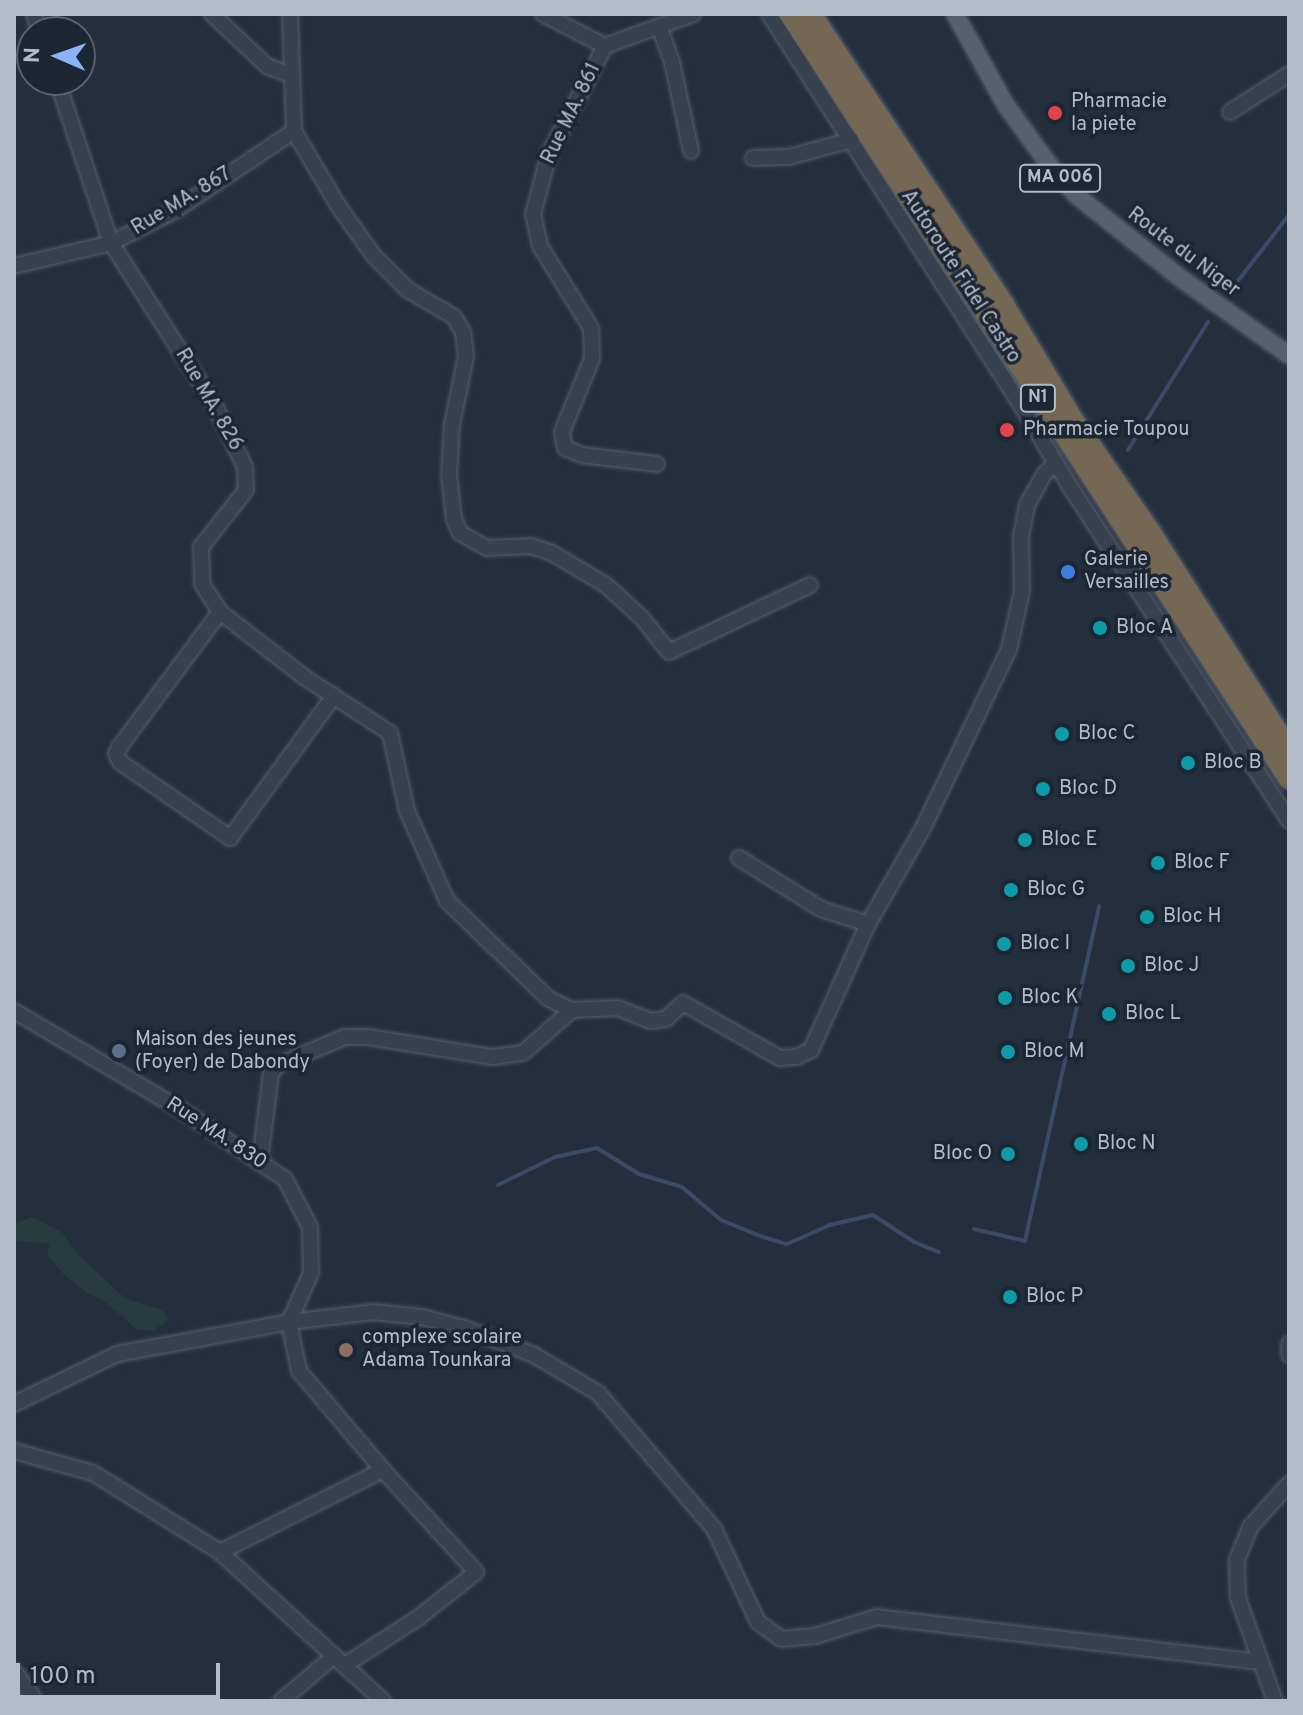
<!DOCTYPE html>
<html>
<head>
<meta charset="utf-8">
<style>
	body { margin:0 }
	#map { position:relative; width:1303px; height:1715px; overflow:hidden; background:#242f3e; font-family:Overpass,sans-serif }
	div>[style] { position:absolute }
	.green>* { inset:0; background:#263c3f }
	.stream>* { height:4px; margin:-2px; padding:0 2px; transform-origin:2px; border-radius:2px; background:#394c67 }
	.roads { filter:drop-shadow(0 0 2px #565f6c) drop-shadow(0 0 2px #565f6c) }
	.minor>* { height:14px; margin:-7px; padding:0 7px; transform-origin:7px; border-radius:7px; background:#38414e }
	.major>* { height:16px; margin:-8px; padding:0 8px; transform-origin:8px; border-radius:8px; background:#56606e }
	.highway>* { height:20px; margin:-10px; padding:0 10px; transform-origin:10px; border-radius:10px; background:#746855 }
	.dots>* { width:22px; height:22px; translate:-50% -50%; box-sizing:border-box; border:4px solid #1d2633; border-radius:50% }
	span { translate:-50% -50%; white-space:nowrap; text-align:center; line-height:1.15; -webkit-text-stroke:7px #1d2633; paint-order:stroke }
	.shield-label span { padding:2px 6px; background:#1d2633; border:2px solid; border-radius:6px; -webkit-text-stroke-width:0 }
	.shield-label { font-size:18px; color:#b4bcc9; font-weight:700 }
	.poi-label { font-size:20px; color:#b4bcc9 }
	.left { translate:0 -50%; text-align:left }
	.right { translate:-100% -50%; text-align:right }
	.street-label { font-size:20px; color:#b4bcc9 }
	.frame { position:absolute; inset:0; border:16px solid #b4bcc9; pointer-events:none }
	.north { position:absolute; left:16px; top:16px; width:80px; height:80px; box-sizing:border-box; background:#1d2633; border:2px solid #59626f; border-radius:50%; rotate:272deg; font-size:22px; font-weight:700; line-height:32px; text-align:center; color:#b4bcc9 }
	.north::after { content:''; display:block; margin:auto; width:28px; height:36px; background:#8ab4f8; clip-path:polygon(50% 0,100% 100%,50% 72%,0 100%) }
	.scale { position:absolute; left:16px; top:1663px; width:204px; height:36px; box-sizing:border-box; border:4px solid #b4bcc9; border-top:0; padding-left:10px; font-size:24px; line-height:28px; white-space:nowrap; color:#b4bcc9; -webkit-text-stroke:6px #1d2633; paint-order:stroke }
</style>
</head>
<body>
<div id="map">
	<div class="green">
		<i style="clip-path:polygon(32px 1217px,62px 1232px,78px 1255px,126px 1299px,162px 1310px,168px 1320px,153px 1331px,136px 1329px,103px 1300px,90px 1295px,65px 1276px,47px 1255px,50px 1243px,14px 1241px,14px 1224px)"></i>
	</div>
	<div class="stream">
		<i style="left:1231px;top:290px;width:95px;rotate:-52.3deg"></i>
		<i style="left:1128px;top:450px;width:151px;rotate:-58deg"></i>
		<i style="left:498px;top:1185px;width:64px;rotate:-26.2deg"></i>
		<i style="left:555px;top:1157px;width:43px;rotate:-12.1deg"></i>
		<i style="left:597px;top:1148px;width:49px;rotate:31.8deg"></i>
		<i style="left:639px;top:1174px;width:45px;rotate:16.8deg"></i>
		<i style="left:682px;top:1187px;width:51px;rotate:40.2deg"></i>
		<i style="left:721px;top:1220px;width:42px;rotate:22.3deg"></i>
		<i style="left:760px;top:1236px;width:28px;rotate:17deg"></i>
		<i style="left:787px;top:1244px;width:47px;rotate:-23.8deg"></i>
		<i style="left:830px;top:1225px;width:44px;rotate:-13.1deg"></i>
		<i style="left:873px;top:1215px;width:49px;rotate:33.4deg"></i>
		<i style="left:914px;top:1242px;width:27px;rotate:22deg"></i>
		<i style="left:974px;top:1229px;width:52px;rotate:13.2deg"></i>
		<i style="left:1025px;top:1241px;width:343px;rotate:-77.5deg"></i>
	</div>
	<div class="roads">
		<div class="minor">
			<i style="left:34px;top:14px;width:19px;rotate:72deg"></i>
			<i style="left:212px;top:14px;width:76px;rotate:43.4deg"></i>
			<i style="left:267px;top:66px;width:26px;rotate:21deg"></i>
			<i style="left:290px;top:14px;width:117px;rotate:88deg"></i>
			<i style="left:294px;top:131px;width:88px;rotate:59.4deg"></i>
			<i style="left:339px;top:207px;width:60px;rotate:54.5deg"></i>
			<i style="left:374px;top:256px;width:48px;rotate:45deg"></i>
			<i style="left:408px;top:290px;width:53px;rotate:30.4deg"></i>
			<i style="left:454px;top:317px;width:17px;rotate:59deg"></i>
			<i style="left:463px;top:332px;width:24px;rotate:83deg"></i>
			<i style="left:466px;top:356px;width:70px;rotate:101.5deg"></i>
			<i style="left:452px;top:425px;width:50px;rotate:93.4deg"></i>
			<i style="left:449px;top:475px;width:44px;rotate:83.5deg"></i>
			<i style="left:454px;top:519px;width:15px;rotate:67deg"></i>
			<i style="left:460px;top:533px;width:31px;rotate:29deg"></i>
			<i style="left:487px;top:548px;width:44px;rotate:-2.6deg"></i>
			<i style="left:531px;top:546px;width:22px;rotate:18deg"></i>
			<i style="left:552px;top:553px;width:63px;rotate:30.7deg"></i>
			<i style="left:606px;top:585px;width:49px;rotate:42.5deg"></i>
			<i style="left:642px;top:618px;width:43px;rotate:51.5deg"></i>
			<i style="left:669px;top:652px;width:156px;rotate:-25.4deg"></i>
			<i style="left:543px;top:14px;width:70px;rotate:27.3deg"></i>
			<i style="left:769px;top:14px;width:465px;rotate:57.2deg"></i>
			<i style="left:1021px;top:405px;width:96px;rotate:59.1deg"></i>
			<i style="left:1070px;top:487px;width:399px;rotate:56.7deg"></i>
			<i style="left:660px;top:29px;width:35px;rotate:70deg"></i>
			<i style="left:672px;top:62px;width:91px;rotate:77.9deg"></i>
			<i style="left:57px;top:80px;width:172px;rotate:71.7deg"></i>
			<i style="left:111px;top:243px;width:191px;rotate:57.4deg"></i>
			<i style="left:214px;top:404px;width:70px;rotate:63.8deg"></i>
			<i style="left:245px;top:467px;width:23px;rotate:88deg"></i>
			<i style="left:246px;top:490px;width:73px;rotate:128.3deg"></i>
			<i style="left:201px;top:547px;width:37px;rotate:88deg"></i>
			<i style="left:202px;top:584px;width:33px;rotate:57deg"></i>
			<i style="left:220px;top:612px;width:106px;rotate:37.7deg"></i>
			<i style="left:304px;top:677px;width:103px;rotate:33.1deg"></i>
			<i style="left:390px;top:733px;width:80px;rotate:77.7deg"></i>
			<i style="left:407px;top:811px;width:98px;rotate:66deg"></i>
			<i style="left:447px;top:901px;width:141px;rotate:43.9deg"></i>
			<i style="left:549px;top:999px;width:25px;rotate:26deg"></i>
			<i style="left:572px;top:1010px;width:46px;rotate:-2.5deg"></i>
			<i style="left:618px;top:1008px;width:35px;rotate:22deg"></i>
			<i style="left:651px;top:1021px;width:15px;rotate:-8deg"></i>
			<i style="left:666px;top:1019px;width:23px;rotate:-43deg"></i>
			<i style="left:683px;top:1003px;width:112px;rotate:29.6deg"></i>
			<i style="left:780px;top:1058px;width:16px;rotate:-4deg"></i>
			<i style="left:796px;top:1057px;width:17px;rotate:-25deg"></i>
			<i style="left:811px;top:1050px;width:138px;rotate:-65.7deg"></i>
			<i style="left:868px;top:924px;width:111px;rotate:-60.2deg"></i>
			<i style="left:923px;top:828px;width:199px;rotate:-64.3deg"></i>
			<i style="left:1009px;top:649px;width:59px;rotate:-77.4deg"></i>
			<i style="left:1022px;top:591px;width:55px;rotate:-91deg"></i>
			<i style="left:1021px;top:536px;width:32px;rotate:-79deg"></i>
			<i style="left:1027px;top:505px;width:35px;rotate:-61deg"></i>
			<i style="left:1044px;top:474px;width:16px;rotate:-43deg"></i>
			<i style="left:1230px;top:112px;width:70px;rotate:-32.8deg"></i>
			<i style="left:753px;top:158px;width:36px;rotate:-2deg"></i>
			<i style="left:789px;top:157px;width:65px;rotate:-15.1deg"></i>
			<i style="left:14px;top:266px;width:100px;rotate:-13.3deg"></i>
			<i style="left:111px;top:243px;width:73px;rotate:-26.9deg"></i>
			<i style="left:176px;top:210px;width:142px;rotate:-33.8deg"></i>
			<i style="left:657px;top:464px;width:76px;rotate:-173.2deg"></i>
			<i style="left:582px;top:455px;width:18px;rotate:-158deg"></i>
			<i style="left:565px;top:448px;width:16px;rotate:-101deg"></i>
			<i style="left:562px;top:432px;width:79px;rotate:-67.7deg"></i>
			<i style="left:592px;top:359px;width:31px;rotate:-92deg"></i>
			<i style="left:591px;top:328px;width:97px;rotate:-121.9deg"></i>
			<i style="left:540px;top:246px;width:33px;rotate:-102deg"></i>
			<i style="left:533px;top:214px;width:62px;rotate:-75.1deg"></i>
			<i style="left:549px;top:154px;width:122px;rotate:-62.6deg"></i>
			<i style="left:605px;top:46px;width:94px;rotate:-20deg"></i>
			<i style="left:220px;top:612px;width:167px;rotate:126.7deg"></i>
			<i style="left:120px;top:746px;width:9px;rotate:117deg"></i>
			<i style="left:116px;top:754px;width:9px;rotate:63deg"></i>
			<i style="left:120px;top:762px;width:134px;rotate:34.6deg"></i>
			<i style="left:230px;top:838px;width:176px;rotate:-53.8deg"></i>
			<i style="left:739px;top:858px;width:97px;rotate:31.9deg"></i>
			<i style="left:821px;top:909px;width:49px;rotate:17.7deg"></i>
			<i style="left:14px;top:1011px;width:196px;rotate:30.6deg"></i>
			<i style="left:183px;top:1111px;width:123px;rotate:33.7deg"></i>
			<i style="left:285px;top:1179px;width:54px;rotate:62.5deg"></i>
			<i style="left:310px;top:1227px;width:46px;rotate:88.8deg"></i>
			<i style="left:311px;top:1273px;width:54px;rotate:114.2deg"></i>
			<i style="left:289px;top:1322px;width:50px;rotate:78.5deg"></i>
			<i style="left:299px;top:1371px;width:130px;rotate:49.7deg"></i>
			<i style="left:383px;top:1470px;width:182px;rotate:153.3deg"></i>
			<i style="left:260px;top:1161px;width:89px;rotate:-82.9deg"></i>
			<i style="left:271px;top:1073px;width:11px;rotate:-49deg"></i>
			<i style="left:278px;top:1065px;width:73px;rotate:-22.7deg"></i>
			<i style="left:345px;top:1037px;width:23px"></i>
			<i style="left:368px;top:1037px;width:127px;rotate:9.1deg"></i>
			<i style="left:493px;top:1057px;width:30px;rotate:-8deg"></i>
			<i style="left:523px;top:1053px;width:65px;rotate:-41.3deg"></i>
			<i style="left:1289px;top:1344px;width:11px;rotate:90deg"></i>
			<i style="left:14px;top:1404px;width:114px;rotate:-25.9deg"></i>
			<i style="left:117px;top:1354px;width:175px;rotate:-10.5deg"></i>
			<i style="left:289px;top:1322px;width:85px;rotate:-6.8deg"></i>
			<i style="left:373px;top:1312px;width:49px;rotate:5.8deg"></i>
			<i style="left:422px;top:1317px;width:47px;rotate:14.9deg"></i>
			<i style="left:467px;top:1329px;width:72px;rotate:21.2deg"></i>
			<i style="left:534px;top:1355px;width:74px;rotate:30.7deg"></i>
			<i style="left:598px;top:1393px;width:179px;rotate:49.5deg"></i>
			<i style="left:714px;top:1529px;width:103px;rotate:64.7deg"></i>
			<i style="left:758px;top:1622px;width:29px;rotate:36deg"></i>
			<i style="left:781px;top:1639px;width:34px;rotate:-5deg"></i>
			<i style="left:815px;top:1636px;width:65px;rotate:-17deg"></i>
			<i style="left:877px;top:1617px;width:387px;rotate:6.7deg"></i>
			<i style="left:14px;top:1451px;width:82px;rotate:15.6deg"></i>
			<i style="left:93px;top:1473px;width:150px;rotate:31.9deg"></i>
			<i style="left:220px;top:1552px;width:221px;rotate:42.4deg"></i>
			<i style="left:345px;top:1665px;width:87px;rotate:-32.8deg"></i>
			<i style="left:418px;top:1618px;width:74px;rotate:-38.4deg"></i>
			<i style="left:476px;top:1572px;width:138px;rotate:-132.4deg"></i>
			<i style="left:14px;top:1671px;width:37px;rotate:54deg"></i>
			<i style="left:281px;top:1701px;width:70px;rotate:-40.3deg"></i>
			<i style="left:1275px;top:1701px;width:109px;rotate:-109.8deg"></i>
			<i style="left:1238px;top:1598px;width:38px;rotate:-92deg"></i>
			<i style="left:1237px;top:1560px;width:37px;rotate:-68deg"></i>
			<i style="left:1251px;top:1526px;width:57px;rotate:-47.9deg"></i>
		</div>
		<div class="major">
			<i style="left:955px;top:14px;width:103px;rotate:60.9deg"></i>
			<i style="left:1005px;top:104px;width:77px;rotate:54deg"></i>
			<i style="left:1050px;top:166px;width:39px;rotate:48deg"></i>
			<i style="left:1076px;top:195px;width:137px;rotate:38.5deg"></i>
			<i style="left:1183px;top:280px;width:130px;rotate:35.3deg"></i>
		</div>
		<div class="highway">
			<i style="left:790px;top:14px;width:913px;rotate:56.88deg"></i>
			<i style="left:811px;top:14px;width:349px;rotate:56.4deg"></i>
			<i style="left:1004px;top:305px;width:134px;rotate:59deg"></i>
			<i style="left:1073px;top:420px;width:137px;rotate:55.4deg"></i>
			<i style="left:1151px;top:533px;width:257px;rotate:57.5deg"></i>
		</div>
	</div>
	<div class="dots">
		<i style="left:1055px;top:113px;background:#e0444e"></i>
		<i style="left:1007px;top:430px;background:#e0444e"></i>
		<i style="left:1068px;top:572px;background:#3f7fe0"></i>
		<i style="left:1100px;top:628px;background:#0f9aa8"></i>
		<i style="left:1062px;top:734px;background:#0f9aa8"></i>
		<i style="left:1188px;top:763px;background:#0f9aa8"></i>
		<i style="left:1043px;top:789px;background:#0f9aa8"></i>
		<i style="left:1025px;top:840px;background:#0f9aa8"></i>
		<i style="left:1158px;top:863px;background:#0f9aa8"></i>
		<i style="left:1011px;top:890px;background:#0f9aa8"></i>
		<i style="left:1147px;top:917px;background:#0f9aa8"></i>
		<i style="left:1004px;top:944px;background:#0f9aa8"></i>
		<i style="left:1128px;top:966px;background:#0f9aa8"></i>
		<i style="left:1005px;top:998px;background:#0f9aa8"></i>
		<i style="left:1109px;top:1014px;background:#0f9aa8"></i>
		<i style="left:119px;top:1051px;background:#5c6f8a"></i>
		<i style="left:1008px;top:1052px;background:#0f9aa8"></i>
		<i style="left:1081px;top:1144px;background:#0f9aa8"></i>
		<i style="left:1008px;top:1154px;background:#0f9aa8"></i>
		<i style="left:1010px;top:1297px;background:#0f9aa8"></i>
		<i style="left:346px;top:1350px;background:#8d6e63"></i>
	</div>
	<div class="shield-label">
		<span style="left:1060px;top:178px">MA 006</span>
		<span style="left:1038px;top:398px">N1</span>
	</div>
	<div class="poi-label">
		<span class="left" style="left:1071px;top:114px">Pharmacie<br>la piete</span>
		<span class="left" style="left:1023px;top:430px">Pharmacie Toupou</span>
		<span class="left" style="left:1084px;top:572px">Galerie<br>Versailles</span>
		<span class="left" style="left:1116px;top:628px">Bloc A</span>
		<span class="left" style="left:1078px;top:734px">Bloc C</span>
		<span class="left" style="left:1204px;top:763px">Bloc B</span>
		<span class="left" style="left:1059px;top:789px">Bloc D</span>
		<span class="left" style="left:1041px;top:840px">Bloc E</span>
		<span class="left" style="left:1174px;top:863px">Bloc F</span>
		<span class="left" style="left:1027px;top:890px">Bloc G</span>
		<span class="left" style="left:1163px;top:917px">Bloc H</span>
		<span class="left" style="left:1020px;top:944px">Bloc I</span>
		<span class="left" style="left:1144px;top:966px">Bloc J</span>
		<span class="left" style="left:1021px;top:998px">Bloc K</span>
		<span class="left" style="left:1125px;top:1014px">Bloc L</span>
		<span class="left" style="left:135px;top:1052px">Maison des jeunes<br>(Foyer) de Dabondy</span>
		<span class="left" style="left:1024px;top:1052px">Bloc M</span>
		<span class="left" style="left:1097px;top:1144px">Bloc N</span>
		<span class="right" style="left:992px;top:1154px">Bloc O</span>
		<span class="left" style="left:1026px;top:1297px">Bloc P</span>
		<span class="left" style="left:362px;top:1350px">complexe scolaire<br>Adama Tounkara</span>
	</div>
	<div class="street-label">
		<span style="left:572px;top:114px;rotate:-64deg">Rue MA. 861</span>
		<span style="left:182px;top:202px;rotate:-31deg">Rue MA. 867</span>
		<span style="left:1183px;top:253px;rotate:37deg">Route du Niger</span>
		<span style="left:960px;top:277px;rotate:57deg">Autoroute Fidel Castro</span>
		<span style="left:208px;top:400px;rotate:60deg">Rue MA. 826</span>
		<span style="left:216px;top:1134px;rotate:33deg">Rue MA. 830</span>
	</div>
	<div class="frame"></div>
	<div class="north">N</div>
	<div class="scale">100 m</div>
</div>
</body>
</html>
